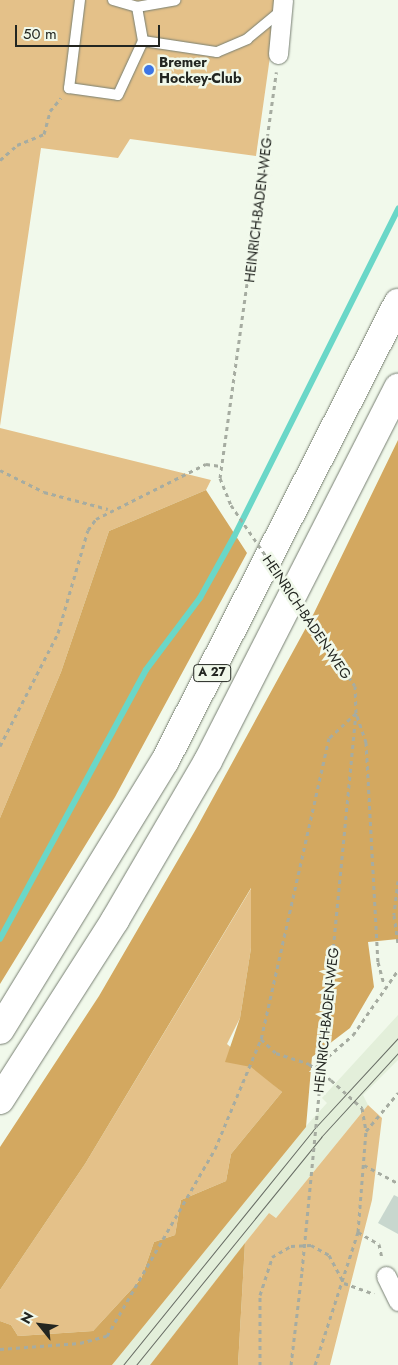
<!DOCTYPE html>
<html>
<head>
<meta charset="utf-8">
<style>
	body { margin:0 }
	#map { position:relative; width:398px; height:1365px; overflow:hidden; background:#f1f9eb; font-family:Jost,sans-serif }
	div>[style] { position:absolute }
	.built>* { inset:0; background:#e3efda }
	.green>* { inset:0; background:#e4c189 }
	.forest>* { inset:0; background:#d3a860 }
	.stream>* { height:5.5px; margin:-2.75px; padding:0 2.75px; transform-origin:2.75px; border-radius:2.75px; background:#6ad7c8 }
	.building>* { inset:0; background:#c8d7ce }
	.path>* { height:3px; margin-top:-1.5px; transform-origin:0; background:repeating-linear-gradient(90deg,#a6aca1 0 4px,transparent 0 8px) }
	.roads { filter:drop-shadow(0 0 1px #777f72) drop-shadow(0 0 1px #777f72) }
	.service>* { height:10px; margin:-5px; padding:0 5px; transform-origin:5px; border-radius:5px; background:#fff }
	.minor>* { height:19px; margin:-9.5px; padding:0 9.5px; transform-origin:9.5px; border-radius:9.5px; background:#fff }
	.motorway>* { height:28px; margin:-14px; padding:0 14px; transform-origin:14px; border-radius:14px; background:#fff }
	.tram>* { height:1px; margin:-0.5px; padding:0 0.5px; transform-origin:0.5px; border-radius:0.5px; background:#686d65 }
	.path-bridge>* { height:3px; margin-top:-1.5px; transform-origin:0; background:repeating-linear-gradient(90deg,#a6aca1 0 4px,transparent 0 8px) }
	.dots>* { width:14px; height:14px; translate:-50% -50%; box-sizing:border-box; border:2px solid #f1f9eb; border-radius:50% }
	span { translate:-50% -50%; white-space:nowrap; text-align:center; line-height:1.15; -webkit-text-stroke:5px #f1f9eb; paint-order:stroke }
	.shield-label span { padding:1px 4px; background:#f1f9eb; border:1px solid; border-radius:4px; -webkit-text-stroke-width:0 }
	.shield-label { font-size:12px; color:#232621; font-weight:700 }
	.poi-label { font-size:14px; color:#232621; font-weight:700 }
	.left { translate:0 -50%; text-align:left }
	.street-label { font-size:14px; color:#232621 }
	.north { position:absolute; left:15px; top:1300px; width:50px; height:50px; -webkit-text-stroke:4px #f1f9eb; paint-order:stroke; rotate:299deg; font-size:14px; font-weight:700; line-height:20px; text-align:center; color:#232621 }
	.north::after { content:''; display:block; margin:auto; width:18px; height:22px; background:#232621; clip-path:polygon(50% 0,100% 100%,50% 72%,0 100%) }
	.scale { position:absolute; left:15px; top:25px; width:145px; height:22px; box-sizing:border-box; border:2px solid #232621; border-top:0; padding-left:6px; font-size:15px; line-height:18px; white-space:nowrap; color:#232621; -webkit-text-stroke:4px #f1f9eb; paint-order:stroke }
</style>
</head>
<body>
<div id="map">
	<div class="built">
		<i style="clip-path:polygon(398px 1015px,398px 1060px,363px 1095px,368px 1105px,276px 1218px,269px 1213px,150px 1365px,112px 1365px,266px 1170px,327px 1103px,322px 1098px)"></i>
	</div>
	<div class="green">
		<i style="clip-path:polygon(0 0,278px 0,256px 156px,130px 139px,118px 158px,41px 148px,0 426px)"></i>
		<i style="clip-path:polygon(0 428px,211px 480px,206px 490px,109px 531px,61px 672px,0 818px)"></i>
		<i style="clip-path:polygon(252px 887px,251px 948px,240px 1018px,227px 1044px,282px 1092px,231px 1154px,226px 1181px,181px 1200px,175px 1235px,154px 1242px,141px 1279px,93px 1331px,18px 1336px,11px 1325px,0 1321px,0 1290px,85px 1164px)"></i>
		<i style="clip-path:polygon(368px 1105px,382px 1118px,372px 1200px,330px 1365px,238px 1365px,245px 1243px,269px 1213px,276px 1218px)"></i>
	</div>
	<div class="forest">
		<i style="clip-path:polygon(398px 440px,398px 939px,368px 942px,374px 987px,350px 1028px,312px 1057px,306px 1127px,112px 1365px,0 1365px,0 1321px,11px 1325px,18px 1336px,93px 1331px,141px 1279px,154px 1242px,175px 1235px,181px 1200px,226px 1181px,231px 1154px,282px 1092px,251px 1067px,225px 1062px,240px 1018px,251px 948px,251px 888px,85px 1164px,0 1290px,0 1147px,99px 996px,196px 829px,314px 613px)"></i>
		<i style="clip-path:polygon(206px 490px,247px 553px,115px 797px,0 984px,0 818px,61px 672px,109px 531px)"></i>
		<i style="clip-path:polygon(245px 1243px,238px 1365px,150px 1365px)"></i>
	</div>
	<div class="stream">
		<i style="left:0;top:939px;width:306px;rotate:-61.5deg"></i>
		<i style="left:146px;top:670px;width:90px;rotate:-53.1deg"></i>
		<i style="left:200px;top:598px;width:70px;rotate:-60.9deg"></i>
		<i style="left:234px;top:537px;width:367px;rotate:-63.4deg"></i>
	</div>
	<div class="building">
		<i style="clip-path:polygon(394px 1195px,398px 1197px,398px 1234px,378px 1223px)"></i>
	</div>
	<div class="path">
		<i style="left:0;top:160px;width:23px;rotate:-41deg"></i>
		<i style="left:17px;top:145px;width:29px;rotate:-22deg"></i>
		<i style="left:44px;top:134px;width:24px;rotate:-75deg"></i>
		<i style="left:50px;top:111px;width:17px;rotate:-50deg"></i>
		<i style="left:0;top:470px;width:49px;rotate:26.6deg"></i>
		<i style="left:44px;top:492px;width:66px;rotate:14.9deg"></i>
		<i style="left:220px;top:478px;width:410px;rotate:-82.1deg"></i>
		<i style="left:356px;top:713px;width:37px;rotate:137deg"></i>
		<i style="left:329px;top:738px;width:309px;rotate:102.7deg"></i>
		<i style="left:261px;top:1039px;width:21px;rotate:43deg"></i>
		<i style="left:276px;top:1053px;width:35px;rotate:18deg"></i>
		<i style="left:309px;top:1064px;width:27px;rotate:36deg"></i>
		<i style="left:331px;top:1080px;width:42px;rotate:42.1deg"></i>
		<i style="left:362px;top:1108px;width:23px;rotate:80deg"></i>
		<i style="left:357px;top:716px;width:28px;rotate:71deg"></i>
		<i style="left:366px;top:742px;width:220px;rotate:86.9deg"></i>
		<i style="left:378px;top:962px;width:23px;rotate:75deg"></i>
		<i style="left:0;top:746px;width:127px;rotate:-62.8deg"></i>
		<i style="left:58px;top:633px;width:107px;rotate:-73.8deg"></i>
		<i style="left:88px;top:530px;width:14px;rotate:-54deg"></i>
		<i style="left:96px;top:519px;width:123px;rotate:-26.6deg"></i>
		<i style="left:206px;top:464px;width:15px;rotate:8deg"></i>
		<i style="left:398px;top:881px;width:34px;rotate:97deg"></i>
		<i style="left:394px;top:915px;width:29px;rotate:82deg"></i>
		<i style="left:328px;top:1003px;width:291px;rotate:-84.5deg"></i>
		<i style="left:356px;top:713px;width:27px;rotate:-92deg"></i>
		<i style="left:316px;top:1067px;width:49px;rotate:-40.9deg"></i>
		<i style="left:353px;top:1035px;width:79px;rotate:-55.3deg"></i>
		<i style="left:364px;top:1165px;width:38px;rotate:28deg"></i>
		<i style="left:358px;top:1232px;width:24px;rotate:30deg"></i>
		<i style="left:379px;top:1244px;width:14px;rotate:78deg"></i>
		<i style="left:0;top:1349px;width:80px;rotate:-4.3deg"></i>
		<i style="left:80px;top:1343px;width:28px;rotate:-15deg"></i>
		<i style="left:107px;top:1336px;width:216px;rotate:-60deg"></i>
		<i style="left:215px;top:1149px;width:119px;rotate:-67.3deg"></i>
		<i style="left:260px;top:1365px;width:70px;rotate:-90deg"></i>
		<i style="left:260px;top:1295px;width:40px;rotate:-72deg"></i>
		<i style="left:272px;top:1257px;width:22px;rotate:-30deg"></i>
		<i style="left:291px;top:1246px;width:20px;rotate:-3deg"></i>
		<i style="left:311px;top:1245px;width:21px;rotate:29deg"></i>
		<i style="left:329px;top:1255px;width:32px;rotate:62deg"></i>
		<i style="left:344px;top:1283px;width:32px;rotate:20deg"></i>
		<i style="left:291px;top:1365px;width:95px;rotate:-83.3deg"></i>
		<i style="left:315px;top:1365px;width:140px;rotate:-72.1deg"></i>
		<i style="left:358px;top:1232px;width:101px;rotate:-85.5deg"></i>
		<i style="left:366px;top:1131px;width:50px;rotate:-49.9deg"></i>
	</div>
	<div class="roads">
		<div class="service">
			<i style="left:80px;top:0;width:89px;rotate:97.1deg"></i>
			<i style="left:69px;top:88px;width:49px;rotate:8.1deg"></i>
			<i style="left:118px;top:95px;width:60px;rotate:-65.2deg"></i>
			<i style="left:143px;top:41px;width:75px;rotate:8.5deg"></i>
			<i style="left:217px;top:52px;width:33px;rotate:-23deg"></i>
			<i style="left:247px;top:39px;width:45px;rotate:-39.6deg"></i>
			<i style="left:113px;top:0;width:25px;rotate:16deg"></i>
			<i style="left:137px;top:7px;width:39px;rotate:-10deg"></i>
			<i style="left:137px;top:7px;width:35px;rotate:80deg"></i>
		</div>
		<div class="minor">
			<i style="left:278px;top:54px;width:54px;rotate:-84.7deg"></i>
			<i style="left:386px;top:1276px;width:28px;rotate:64deg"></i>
		</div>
		<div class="motorway">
			<i style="left:0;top:1030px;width:316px;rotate:-58.5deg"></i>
			<i style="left:165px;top:761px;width:514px;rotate:-63.04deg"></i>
			<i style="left:0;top:1100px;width:214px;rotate:-57.4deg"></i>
			<i style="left:115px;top:920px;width:184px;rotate:-59.7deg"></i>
			<i style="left:208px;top:761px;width:419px;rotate:-63deg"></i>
		</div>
	</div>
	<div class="tram">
		<i style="left:123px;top:1365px;width:302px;rotate:-51deg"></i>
		<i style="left:313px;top:1130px;width:125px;rotate:-47.3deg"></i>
		<i style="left:136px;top:1365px;width:294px;rotate:-50.9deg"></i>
		<i style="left:321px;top:1137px;width:114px;rotate:-47.5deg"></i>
	</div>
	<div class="path-bridge">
		<i style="left:220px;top:478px;width:29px;rotate:68deg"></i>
		<i style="left:231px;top:505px;width:219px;rotate:55.6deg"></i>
		<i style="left:302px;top:1271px;width:269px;rotate:-84.5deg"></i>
	</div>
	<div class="dots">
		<i style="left:149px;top:70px;background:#3d75e5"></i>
	</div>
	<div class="shield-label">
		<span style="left:212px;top:673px">A 27</span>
	</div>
	<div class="poi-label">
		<span class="left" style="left:159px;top:70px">Bremer<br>Hockey-Club</span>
	</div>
	<div class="street-label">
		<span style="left:258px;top:210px;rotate:-83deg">HEINRICH-BADEN-WEG</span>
		<span style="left:307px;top:617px;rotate:56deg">HEINRICH-BADEN-WEG</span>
		<span style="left:326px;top:1020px;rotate:-84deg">HEINRICH-BADEN-WEG</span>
	</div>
	<div class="north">N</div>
	<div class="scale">50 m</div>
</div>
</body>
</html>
